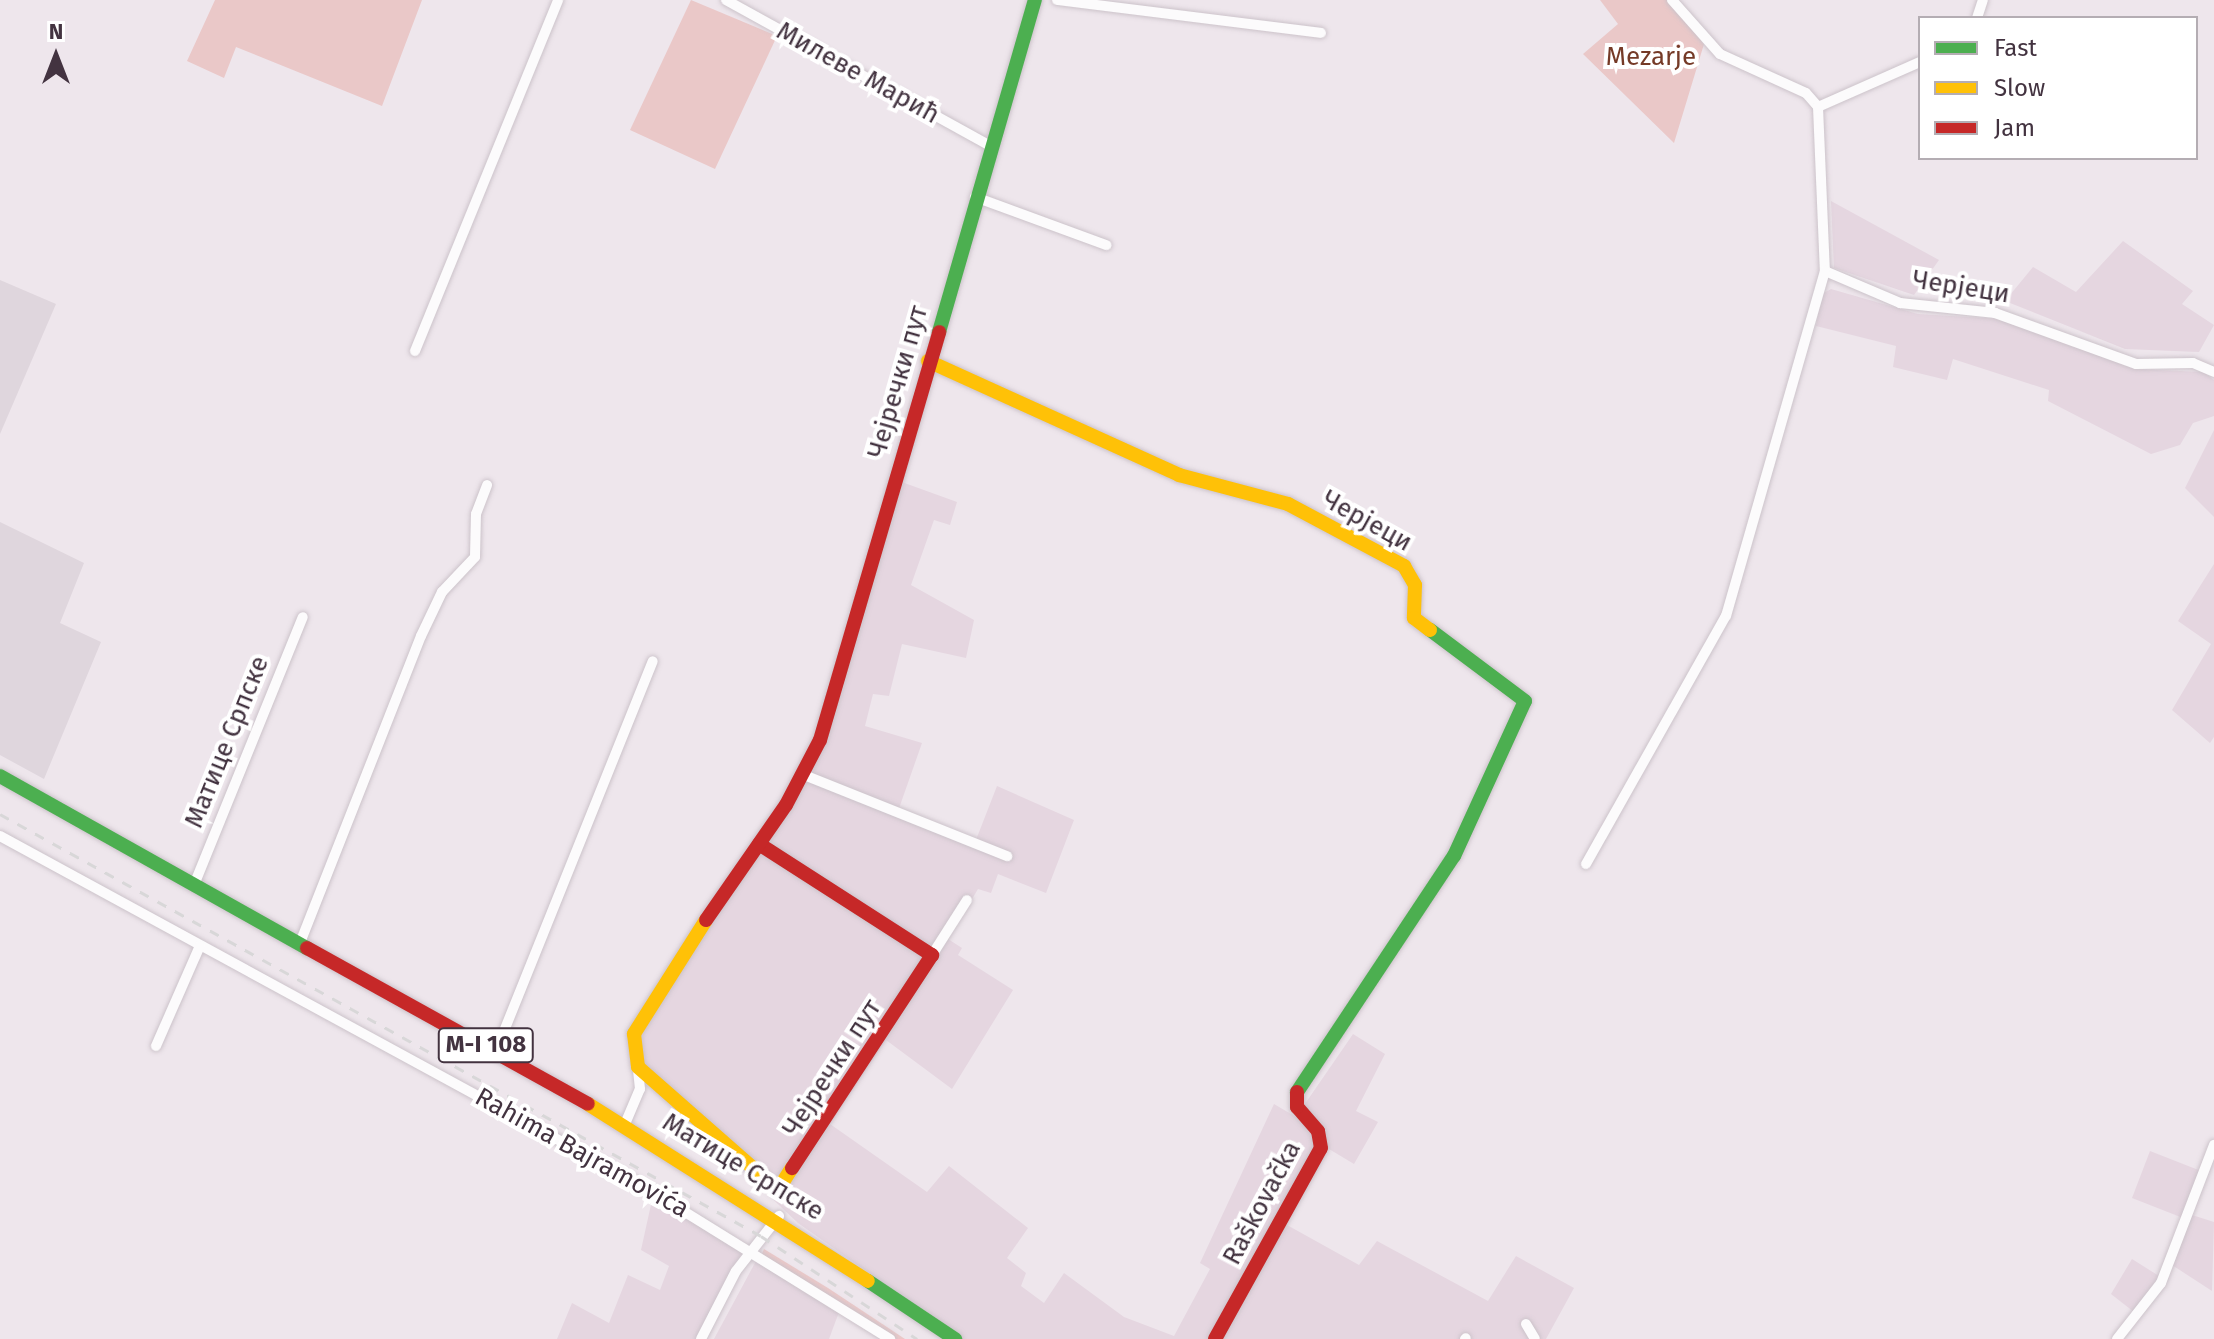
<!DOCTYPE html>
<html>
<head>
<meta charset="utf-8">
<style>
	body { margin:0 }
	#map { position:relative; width:2214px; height:1339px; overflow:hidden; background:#eee6ec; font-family:"Fira Sans",sans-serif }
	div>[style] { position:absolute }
	.residential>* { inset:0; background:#e5d6e0 }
	.industrial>* { inset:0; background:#dfd6dd }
	.green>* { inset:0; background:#eac8c8 }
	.roads { filter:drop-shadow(0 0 2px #ccc3ca) drop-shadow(0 0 2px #ccc3ca) }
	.street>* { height:10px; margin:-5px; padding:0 5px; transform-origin:5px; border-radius:5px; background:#fcfbfc }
	.fast>* { height:14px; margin:-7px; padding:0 7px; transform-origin:7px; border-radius:7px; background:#4caf50 }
	.slow>* { height:14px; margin:-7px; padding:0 7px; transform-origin:7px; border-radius:7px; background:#ffc107 }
	.jam>* { height:14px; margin:-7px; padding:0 7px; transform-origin:7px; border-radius:7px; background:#c62828 }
	.rail>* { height:3px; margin-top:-1.5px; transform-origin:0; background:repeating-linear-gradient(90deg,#d8d7d8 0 10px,transparent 0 20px) }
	span { translate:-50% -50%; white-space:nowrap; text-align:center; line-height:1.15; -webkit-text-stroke:8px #fff; paint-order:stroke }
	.shield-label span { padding:2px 6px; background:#fff; border:2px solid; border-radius:6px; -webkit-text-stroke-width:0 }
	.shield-label { font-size:24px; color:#433340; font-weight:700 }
	.park-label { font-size:26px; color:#753a27 }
	.street-label { font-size:26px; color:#433340 }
	.legend { position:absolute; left:1918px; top:16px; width:280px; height:144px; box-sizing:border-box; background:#fff; border:2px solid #b4adb3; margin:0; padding:10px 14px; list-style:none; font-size:24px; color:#433340 }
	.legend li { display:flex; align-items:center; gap:16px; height:40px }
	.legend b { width:40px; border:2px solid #b4adb3 }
	.north { position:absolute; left:16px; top:16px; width:80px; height:80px; -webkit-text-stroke:6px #fff; paint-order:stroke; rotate:0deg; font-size:22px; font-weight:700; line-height:32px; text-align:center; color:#433340 }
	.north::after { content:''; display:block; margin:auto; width:28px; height:36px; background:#433340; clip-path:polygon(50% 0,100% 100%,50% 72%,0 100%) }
</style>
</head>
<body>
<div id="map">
	<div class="residential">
		<i style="clip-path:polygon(1831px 201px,1939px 260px,1914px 295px,1834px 268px)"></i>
		<i style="clip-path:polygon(2123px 241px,2193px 291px,2182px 304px,2214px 325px,2199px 352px,2125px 349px,2005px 301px,2033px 267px,2076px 292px)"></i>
		<i style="clip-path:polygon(1831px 289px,1918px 314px,2001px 319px,2134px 369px,2203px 372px,2214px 380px,2214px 416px,2193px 423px,2180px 445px,2151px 454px,2048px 401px,2049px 390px,1953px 359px,1947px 380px,1893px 367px,1896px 346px,1816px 326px,1822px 294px)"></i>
		<i style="clip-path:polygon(2214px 430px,2214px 517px,2185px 488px)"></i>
		<i style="clip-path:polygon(899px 481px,957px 502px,950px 525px,934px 520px,911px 585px,974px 620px,966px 658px,902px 644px,889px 696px,873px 694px,865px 726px,922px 743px,897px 814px,974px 845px,997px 786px,1074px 820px,1046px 893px,998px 874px,991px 893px,978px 889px,948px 939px,962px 948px,958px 955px,1013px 990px,952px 1089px,886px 1040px,830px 1124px,927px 1192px,949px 1166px,1028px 1228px,1007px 1258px,1026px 1273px,1021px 1286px,1044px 1303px,1064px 1273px,1124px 1317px,1174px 1336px,1210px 1269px,1200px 1263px,1274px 1104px,1296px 1117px,1353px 1034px,1385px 1054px,1356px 1111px,1378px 1122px,1354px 1164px,1319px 1143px,1278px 1220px,1359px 1265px,1377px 1241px,1488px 1301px,1516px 1256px,1574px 1288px,1546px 1339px,963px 1339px,798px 1223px,651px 1084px,634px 1039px,805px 784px)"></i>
		<i style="clip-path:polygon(2214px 564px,2214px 737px,2210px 743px,2172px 710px,2211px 644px,2178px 621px)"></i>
		<i style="clip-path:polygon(2150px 1151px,2201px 1171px,2183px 1218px,2132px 1198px)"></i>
		<i style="clip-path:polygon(652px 1200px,744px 1249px,697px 1339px,557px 1339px,572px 1303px,609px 1323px,628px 1275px,660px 1290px,669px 1266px,641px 1250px)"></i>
		<i style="clip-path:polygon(2192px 1215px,2214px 1222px,2212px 1291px,2172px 1265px)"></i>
		<i style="clip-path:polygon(2132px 1259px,2159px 1276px,2134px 1312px,2111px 1294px)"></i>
		<i style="clip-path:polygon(756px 1261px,839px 1312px,829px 1339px,714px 1339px)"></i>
	</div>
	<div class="industrial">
		<i style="clip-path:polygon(0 280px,56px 304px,0 434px)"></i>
		<i style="clip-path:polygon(0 522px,84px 563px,60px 623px,101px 642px,44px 779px,0 755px)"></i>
	</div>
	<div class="green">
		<i style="clip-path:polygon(215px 0,422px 0,382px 106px,236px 47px,224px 78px,187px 61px)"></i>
		<i style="clip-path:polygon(691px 0,777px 36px,715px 169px,630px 130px)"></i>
		<i style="clip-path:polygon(1600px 0,1668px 0,1704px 44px,1674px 143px,1583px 54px,1618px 24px)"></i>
		<i style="clip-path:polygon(764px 1249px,828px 1288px,905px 1339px,890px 1339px,761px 1256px)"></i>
	</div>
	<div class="roads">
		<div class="street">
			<i style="left:726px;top:0;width:303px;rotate:28.9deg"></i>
			<i style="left:1057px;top:0;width:266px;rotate:7.1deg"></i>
			<i style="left:1672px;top:0;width:72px;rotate:48.4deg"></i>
			<i style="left:1720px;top:54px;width:94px;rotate:24.4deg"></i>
			<i style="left:1806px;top:93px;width:18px;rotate:49deg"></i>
			<i style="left:1818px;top:107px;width:164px;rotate:87.6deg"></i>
			<i style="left:1825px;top:271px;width:82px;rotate:23.1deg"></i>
			<i style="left:1900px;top:303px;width:96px;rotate:6deg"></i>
			<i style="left:1995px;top:313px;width:150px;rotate:19.9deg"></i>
			<i style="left:2136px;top:364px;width:57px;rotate:-1deg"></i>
			<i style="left:2193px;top:363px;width:23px;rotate:23deg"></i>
			<i style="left:1977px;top:18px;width:19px;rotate:-72deg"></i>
			<i style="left:1818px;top:107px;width:111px;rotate:-23.8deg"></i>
			<i style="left:975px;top:197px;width:140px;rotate:20.1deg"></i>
			<i style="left:415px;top:351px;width:379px;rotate:-67.8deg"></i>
			<i style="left:804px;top:775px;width:219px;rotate:21.8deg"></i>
			<i style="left:0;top:836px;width:732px;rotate:28.56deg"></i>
			<i style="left:643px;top:1186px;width:291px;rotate:31.8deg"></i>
			<i style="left:1586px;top:864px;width:285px;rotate:-60.6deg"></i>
			<i style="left:1726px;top:616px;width:359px;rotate:-74deg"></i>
			<i style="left:194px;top:885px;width:289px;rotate:-67.9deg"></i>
			<i style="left:300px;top:943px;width:330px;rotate:-68.5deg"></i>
			<i style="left:421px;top:636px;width:49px;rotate:-64.5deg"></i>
			<i style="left:442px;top:592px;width:48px;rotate:-46.7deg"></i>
			<i style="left:475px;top:557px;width:43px;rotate:-88.7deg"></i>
			<i style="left:476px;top:514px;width:31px;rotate:-69deg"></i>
			<i style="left:932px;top:955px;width:65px;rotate:-57.5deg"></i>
			<i style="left:156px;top:1046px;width:109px;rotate:-66.3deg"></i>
			<i style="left:496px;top:1051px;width:420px;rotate:-68.1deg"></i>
			<i style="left:625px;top:1124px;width:38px;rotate:-67deg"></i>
			<i style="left:640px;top:1089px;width:20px;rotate:-96deg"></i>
			<i style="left:1526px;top:1324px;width:17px;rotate:59deg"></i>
			<i style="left:701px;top:1339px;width:76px;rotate:-62.8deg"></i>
			<i style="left:736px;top:1271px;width:70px;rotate:-52deg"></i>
			<i style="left:1465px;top:1339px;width:1px;rotate:-45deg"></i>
			<i style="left:2117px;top:1339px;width:71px;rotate:-51.8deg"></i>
			<i style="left:2161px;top:1283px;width:148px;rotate:-69deg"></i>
		</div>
		<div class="fast">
			<i style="left:939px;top:332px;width:346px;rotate:-73.9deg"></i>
			<i style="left:0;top:776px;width:352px;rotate:29.3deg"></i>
			<i style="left:1297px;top:1092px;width:283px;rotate:-56.4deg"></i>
			<i style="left:1454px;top:856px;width:170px;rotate:-65.4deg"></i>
			<i style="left:1525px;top:701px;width:119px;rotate:-143.2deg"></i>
			<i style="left:868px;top:1281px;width:105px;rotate:33.7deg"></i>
		</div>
		<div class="slow">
			<i style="left:928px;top:361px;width:276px;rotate:24.4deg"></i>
			<i style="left:1179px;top:475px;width:113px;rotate:14.9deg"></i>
			<i style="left:1288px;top:504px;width:132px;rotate:28.1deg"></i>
			<i style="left:1404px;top:566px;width:22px;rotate:60deg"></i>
			<i style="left:1415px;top:585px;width:33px;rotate:92deg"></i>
			<i style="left:1414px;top:618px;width:20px;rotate:37deg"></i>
			<i style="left:706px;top:920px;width:135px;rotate:122.3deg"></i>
			<i style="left:634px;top:1034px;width:33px;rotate:83deg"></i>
			<i style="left:638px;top:1067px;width:186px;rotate:41.3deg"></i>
			<i style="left:778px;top:1190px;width:26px;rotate:-58deg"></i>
			<i style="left:588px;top:1104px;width:331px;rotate:32.3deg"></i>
		</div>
		<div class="jam">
			<i style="left:759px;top:844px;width:206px;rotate:32.7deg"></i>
			<i style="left:932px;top:955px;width:255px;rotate:123.3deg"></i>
			<i style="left:706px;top:920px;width:140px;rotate:-55.2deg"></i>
			<i style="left:786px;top:805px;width:73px;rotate:-62.4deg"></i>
			<i style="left:820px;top:740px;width:425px;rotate:-73.7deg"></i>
			<i style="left:307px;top:948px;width:321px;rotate:29deg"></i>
			<i style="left:1215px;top:1339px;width:218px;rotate:-61deg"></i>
			<i style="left:1321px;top:1148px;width:17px;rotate:-100deg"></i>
			<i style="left:1318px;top:1131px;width:32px;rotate:-131deg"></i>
			<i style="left:1297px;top:1107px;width:15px;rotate:-90deg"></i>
		</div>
	</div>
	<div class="rail">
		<i style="left:0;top:814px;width:870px;rotate:29.01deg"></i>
		<i style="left:761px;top:1236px;width:187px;rotate:33.4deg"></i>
	</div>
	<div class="shield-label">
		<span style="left:486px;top:1045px">M-I 108</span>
	</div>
	<div class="park-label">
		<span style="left:1651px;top:57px">Mezarje</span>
	</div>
	<div class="street-label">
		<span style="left:858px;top:73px;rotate:29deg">Милеве Мaрић</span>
		<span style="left:1961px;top:287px;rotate:9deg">Черјеци</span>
		<span style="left:898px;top:382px;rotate:-74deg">Чејречки пут</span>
		<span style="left:1367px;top:521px;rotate:29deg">Черјеци</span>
		<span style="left:227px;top:742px;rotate:-68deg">Матице Српске</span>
		<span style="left:832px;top:1068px;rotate:-57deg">Чејречки пут</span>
		<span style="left:582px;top:1153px;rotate:29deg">Rahima Bajramovića</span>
		<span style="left:743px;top:1167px;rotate:31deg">Матице Српске</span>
		<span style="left:1262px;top:1203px;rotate:-62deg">Raškovačka</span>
	</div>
	<ul class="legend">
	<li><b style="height:10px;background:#4caf50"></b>Fast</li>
	<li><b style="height:10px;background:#ffc107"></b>Slow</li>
	<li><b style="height:10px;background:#c62828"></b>Jam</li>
	</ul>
	<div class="north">N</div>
</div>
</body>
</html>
